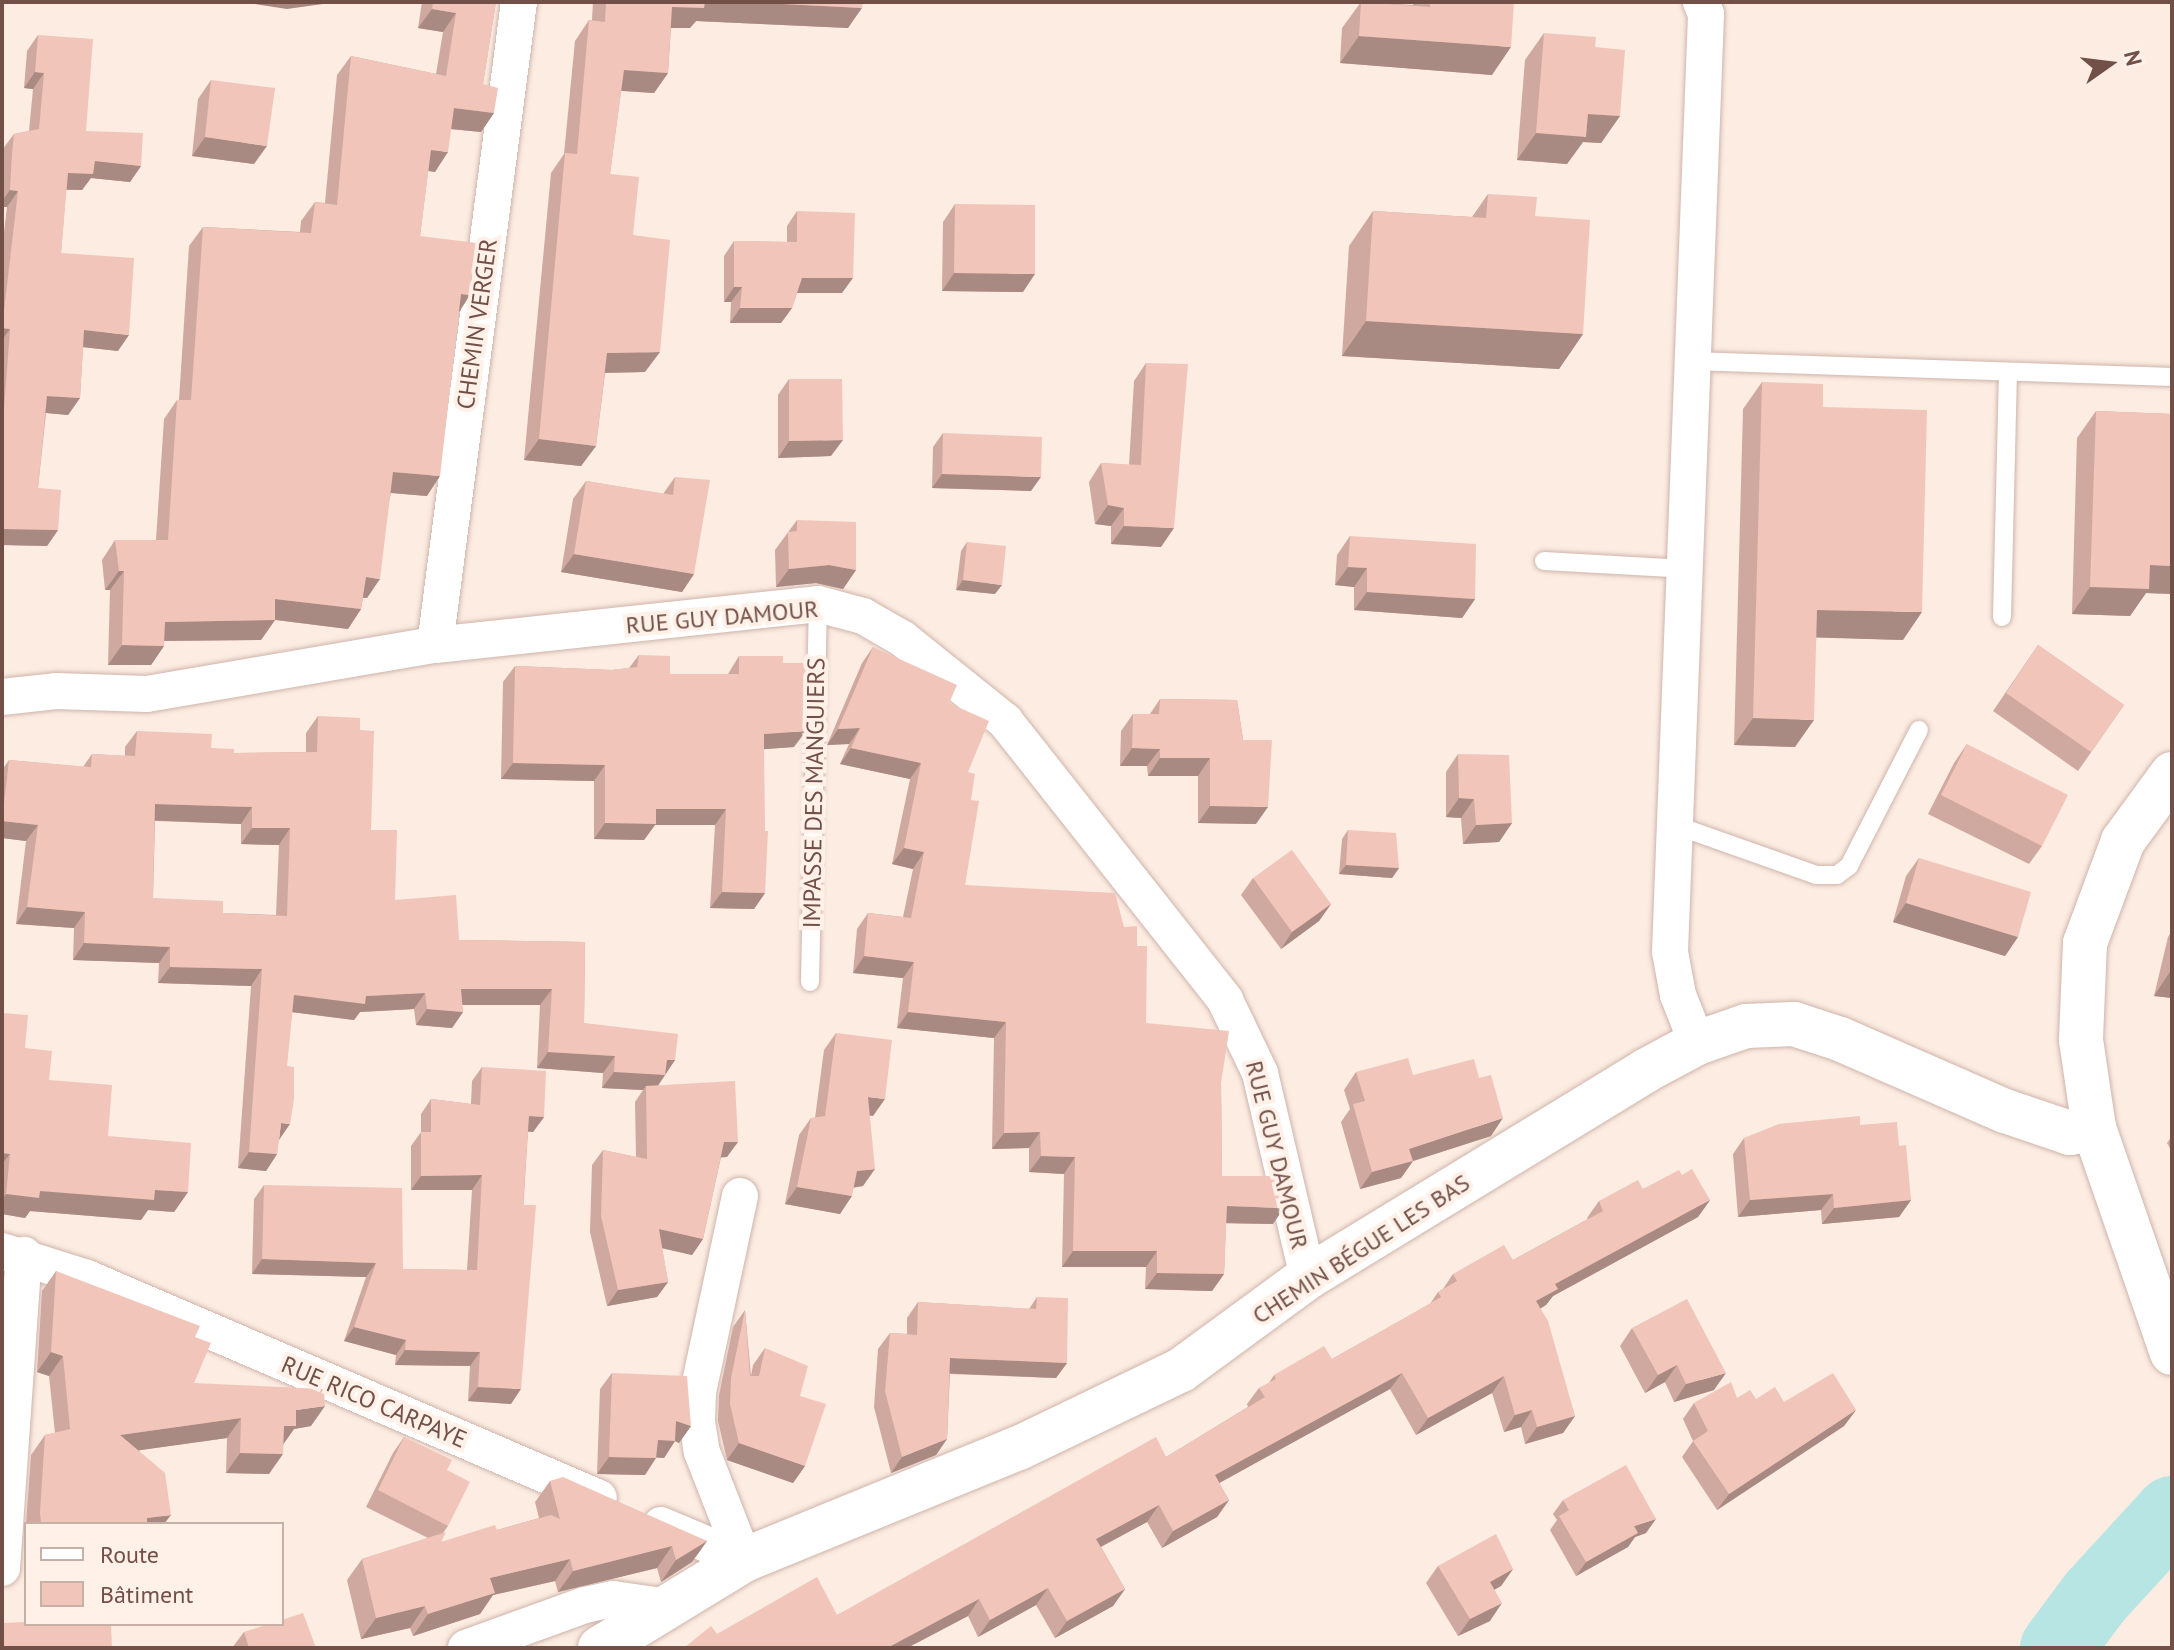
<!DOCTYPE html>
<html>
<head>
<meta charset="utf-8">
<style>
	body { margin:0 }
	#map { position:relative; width:2174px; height:1650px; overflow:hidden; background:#fcece1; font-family:"PT Sans",sans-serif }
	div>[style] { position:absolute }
	.river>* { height:74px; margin:-37px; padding:0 37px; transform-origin:37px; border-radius:37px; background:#b6e5e3 }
	.roads { filter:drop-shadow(0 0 2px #cfb4ab) drop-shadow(0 0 2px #cfb4ab) }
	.lane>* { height:18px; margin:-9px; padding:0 9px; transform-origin:9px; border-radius:9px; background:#fff }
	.street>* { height:36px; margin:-18px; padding:0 18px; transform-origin:18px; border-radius:18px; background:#fff }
	.secondary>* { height:44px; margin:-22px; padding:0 22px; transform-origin:22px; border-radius:22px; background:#fff }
	.wall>* { inset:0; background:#cfa99f }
	.shaded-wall>* { inset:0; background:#a98a82 }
	.building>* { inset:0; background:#f1c5b9 }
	span { translate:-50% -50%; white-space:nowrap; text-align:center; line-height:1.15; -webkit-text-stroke:8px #fff1e7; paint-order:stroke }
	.street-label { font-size:24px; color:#725048 }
	.frame { position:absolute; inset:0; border:4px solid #725048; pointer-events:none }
	.legend { position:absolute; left:24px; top:1522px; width:260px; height:104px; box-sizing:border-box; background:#fff1e7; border:2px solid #c7b1a7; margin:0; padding:10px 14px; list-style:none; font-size:24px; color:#725048 }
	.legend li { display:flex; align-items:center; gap:16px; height:40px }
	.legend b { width:40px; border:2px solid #c7b1a7 }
	.north { position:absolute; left:2070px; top:24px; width:80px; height:80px; -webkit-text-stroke:6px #fff1e7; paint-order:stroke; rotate:76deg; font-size:22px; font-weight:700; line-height:32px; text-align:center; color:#725048 }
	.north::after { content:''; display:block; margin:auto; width:28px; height:36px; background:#725048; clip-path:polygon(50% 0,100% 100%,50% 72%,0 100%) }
</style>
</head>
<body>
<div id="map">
	<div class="river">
		<i style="left:2057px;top:1648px;width:64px;rotate:-53.3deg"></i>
		<i style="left:2095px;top:1597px;width:114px;rotate:-47.5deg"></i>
	</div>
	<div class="roads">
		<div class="lane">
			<i style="left:1693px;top:361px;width:479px;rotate:1.9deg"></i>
			<i style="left:1544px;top:561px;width:141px;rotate:3.2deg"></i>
			<i style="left:2002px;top:617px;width:245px;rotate:-88.6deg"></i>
			<i style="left:1675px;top:825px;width:150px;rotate:19.5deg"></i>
			<i style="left:1816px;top:875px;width:21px"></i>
			<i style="left:1837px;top:875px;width:15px;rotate:-37deg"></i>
			<i style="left:1849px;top:866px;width:153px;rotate:-62.8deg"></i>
			<i style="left:810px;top:982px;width:378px;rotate:-88.8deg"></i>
		</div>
		<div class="street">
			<i style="left:435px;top:645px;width:648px;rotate:-82.56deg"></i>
			<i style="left:2px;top:697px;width:54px;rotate:-6.3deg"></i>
			<i style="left:56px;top:691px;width:91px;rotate:1.9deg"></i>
			<i style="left:147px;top:694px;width:292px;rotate:-9.7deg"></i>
			<i style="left:435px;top:645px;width:385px;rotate:-6.1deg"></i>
			<i style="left:818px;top:604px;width:47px;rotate:14.9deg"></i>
			<i style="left:863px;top:616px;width:46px;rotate:29.9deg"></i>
			<i style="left:903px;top:639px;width:131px;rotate:38.8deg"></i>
			<i style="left:1005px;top:721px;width:355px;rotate:51.7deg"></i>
			<i style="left:1225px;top:1000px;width:81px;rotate:64.4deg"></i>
			<i style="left:1260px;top:1073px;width:210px;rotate:76.8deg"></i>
			<i style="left:1697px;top:1043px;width:52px;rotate:-111.6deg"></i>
			<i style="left:1678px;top:995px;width:44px;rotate:-100.5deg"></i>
			<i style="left:1670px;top:952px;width:939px;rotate:-87.8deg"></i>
			<i style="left:1706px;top:14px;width:13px;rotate:-113deg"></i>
			<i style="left:740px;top:1196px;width:200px;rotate:102.1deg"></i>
			<i style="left:698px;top:1392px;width:30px;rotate:92deg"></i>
			<i style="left:697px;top:1422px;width:30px;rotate:81deg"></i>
			<i style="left:702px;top:1452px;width:116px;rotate:68.7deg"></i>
			<i style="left:2px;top:1251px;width:89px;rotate:17.6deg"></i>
			<i style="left:87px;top:1278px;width:557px;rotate:23.25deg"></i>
			<i style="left:661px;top:1525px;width:90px;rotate:22.9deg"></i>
			<i style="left:2px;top:1568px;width:314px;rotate:-86deg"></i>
			<i style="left:466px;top:1648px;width:127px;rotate:-19.9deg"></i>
			<i style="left:585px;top:1605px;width:29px;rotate:-12deg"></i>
			<i style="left:613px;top:1599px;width:50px;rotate:8deg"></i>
		</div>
		<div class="secondary">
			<i style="left:2172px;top:774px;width:83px;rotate:126.2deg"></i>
			<i style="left:2123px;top:841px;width:109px;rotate:110.4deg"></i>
			<i style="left:2085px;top:943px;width:97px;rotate:92.4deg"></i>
			<i style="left:2081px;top:1040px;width:89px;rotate:81.6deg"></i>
			<i style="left:2094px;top:1128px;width:238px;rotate:70.9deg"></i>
			<i style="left:600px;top:1648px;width:169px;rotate:-31.4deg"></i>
			<i style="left:744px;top:1560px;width:297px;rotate:-22.2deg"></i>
			<i style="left:1019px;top:1448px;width:180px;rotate:-25.7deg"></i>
			<i style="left:1181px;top:1370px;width:157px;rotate:-36.2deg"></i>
			<i style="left:1308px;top:1277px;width:395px;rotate:-31.4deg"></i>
			<i style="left:1645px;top:1071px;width:59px;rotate:-28.3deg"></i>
			<i style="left:1697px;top:1043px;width:52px;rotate:-19.1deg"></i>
			<i style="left:1746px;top:1026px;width:48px;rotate:-2.4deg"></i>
			<i style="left:1794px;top:1024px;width:48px;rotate:18.1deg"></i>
			<i style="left:1840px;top:1039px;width:180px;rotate:23.6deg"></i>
			<i style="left:2005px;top:1111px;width:69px;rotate:18.7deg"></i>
			<i style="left:2070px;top:1133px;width:25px;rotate:-12deg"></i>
		</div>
	</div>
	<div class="wall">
		<i style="clip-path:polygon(422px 2px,496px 2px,483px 84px,494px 113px,481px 132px,451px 129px,435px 172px,428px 171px,420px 236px,470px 295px,459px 312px,427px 496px,391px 493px,367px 598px,363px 598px,361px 609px,348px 629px,275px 620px,261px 640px,164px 641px,164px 646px,151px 665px,108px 665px,110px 590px,105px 590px,102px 560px,115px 540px,156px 540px,164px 419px,177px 400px,179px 400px,189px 246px,203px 227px,300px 232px,301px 221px,315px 202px,325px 203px,337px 75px,351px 56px,436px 74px,443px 32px,418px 28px)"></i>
		<i style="clip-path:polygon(593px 2px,863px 2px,848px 28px,696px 21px,690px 28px,671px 28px,668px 73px,654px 93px,621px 91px,610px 174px,633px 235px,645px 372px,605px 373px,596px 446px,581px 466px,524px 460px,551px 173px,564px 154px,575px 41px,589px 20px,592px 20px)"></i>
		<i style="clip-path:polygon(1361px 2px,1413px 5px,1413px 2px,1514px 2px,1492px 75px,1340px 63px,1342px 28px)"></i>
		<i style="clip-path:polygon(1544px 33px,1620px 116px,1601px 143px,1583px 142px,1567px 164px,1517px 160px,1525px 60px)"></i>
		<i style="clip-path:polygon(38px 35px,86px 131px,141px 166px,130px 182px,91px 178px,82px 190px,66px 190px,61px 253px,118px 351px,83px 347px,80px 398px,68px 415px,46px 413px,38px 488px,58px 530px,47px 546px,4px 545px,2px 582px,2px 249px,7px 207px,2px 207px,2px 150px,14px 134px,29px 131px,33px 89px,24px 88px,27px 51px)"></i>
		<i style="clip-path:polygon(211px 80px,254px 164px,192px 156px,198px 99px)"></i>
		<i style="clip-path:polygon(1488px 194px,1535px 216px,1583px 334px,1559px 369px,1342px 356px,1349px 246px,1373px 211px,1472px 217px)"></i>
		<i style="clip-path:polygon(955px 204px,1023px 292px,942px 291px,943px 222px)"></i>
		<i style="clip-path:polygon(797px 211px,842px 293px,797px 293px,792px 308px,781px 323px,730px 323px,731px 302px,724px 302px,724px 256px,734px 241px,787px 242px,787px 226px)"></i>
		<i style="clip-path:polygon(1146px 363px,1161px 547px,1111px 544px,1111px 526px,1095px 524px,1089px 482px,1101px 463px,1129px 465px,1134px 381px)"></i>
		<i style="clip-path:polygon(789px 379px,831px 456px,778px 458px,778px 395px)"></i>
		<i style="clip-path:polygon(1762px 382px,1823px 407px,1903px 640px,1816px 637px,1795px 747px,1734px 745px,1743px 409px)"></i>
		<i style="clip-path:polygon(2096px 411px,2172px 414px,2172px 594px,2146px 593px,2130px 616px,2072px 614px,2077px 438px)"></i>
		<i style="clip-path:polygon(943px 433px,1031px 491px,932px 488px,933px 447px)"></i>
		<i style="clip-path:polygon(675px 477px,694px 574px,682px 592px,561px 572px,573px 499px,586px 481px,663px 494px)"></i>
		<i style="clip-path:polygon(797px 520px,856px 570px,843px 589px,816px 583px,776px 587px,775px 550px)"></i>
		<i style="clip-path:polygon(1350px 536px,1475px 599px,1462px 618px,1354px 610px,1354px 587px,1335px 585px,1337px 555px)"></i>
		<i style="clip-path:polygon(967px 542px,995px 594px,956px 590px,961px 551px)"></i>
		<i style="clip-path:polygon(2038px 645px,2124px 705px,2078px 771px,1993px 711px)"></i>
		<i style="clip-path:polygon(873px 647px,949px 703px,968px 772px,971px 800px,965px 885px,1124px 927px,1137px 946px,1146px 1023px,1221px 1083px,1222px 1176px,1273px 1224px,1226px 1223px,1224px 1274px,1212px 1291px,1145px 1289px,1146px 1267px,1062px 1267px,1064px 1174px,1029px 1172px,1029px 1148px,992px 1149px,994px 1038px,897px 1028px,903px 978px,853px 973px,857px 929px,868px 913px,903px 917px,913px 869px,892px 864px,910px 779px,840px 764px,849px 744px,827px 745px,862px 663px)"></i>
		<i style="clip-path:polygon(639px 655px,670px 674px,728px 674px,739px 656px,783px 663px,794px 747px,764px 749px,765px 893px,754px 909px,710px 908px,715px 825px,655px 825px,644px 840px,594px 839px,594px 781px,501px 779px,503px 682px,515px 666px,612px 670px,629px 668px)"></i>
		<i style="clip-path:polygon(1160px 699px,1237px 700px,1256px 824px,1198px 823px,1198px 776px,1148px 776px,1147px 766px,1120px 766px,1121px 731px,1133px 714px,1150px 714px)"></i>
		<i style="clip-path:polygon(evenodd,318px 716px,360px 730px,371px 830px,395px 900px,459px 940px,585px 942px,584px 1023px,675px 1060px,658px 1086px,727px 1157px,721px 1157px,703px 1239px,692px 1255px,662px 1248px,668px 1282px,657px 1297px,607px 1306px,590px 1232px,592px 1165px,603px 1150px,636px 1157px,635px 1102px,643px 1090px,602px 1088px,603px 1073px,537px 1068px,540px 1005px,462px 1005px,463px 1012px,452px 1028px,416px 1025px,414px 1009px,360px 1012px,354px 1020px,292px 1012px,277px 1154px,266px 1171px,238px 1168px,251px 986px,158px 983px,159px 963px,73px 960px,74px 928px,16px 924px,26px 841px,2px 838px,2px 770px,9px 760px,83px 767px,92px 754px,125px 756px,125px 747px,137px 731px,234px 753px,306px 752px,306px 733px,318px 716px,155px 821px,241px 824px,241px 844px,279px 845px,276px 915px,223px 913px,153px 898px,155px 821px)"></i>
		<i style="clip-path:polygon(1967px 744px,2042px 846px,2029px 864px,1928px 814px,1954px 763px)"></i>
		<i style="clip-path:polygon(1458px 754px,1512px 823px,1499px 842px,1463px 844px,1461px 818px,1446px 817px,1446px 772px)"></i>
		<i style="clip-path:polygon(1348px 830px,1399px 868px,1392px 878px,1339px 874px,1342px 839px)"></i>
		<i style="clip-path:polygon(1919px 858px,2018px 937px,2005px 956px,1893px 922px,1906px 876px)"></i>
		<i style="clip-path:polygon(1253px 878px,1331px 904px,1319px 921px,1281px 949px,1241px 895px)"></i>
		<i style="clip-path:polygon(2172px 931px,2172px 998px,2154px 996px,2168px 937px)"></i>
		<i style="clip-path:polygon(2px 1013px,25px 1048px,49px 1080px,108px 1136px,188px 1192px,174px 1212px,148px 1210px,141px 1220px,30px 1211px,25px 1218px,2px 1214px)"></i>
		<i style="clip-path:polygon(836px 1033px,873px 1116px,870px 1115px,863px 1186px,854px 1187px,840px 1214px,785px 1204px,799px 1135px,811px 1118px,815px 1118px,824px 1050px)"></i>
		<i style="clip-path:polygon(482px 1067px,544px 1117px,533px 1132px,528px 1131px,511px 1404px,468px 1401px,470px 1366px,395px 1365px,396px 1355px,344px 1341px,366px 1277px,252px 1274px,254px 1199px,264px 1185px,403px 1269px,467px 1270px,472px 1190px,411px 1190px,411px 1146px,421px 1132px,421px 1114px,431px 1099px,471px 1104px,472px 1081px)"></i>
		<i style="clip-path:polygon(1356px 1072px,1491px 1136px,1413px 1161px,1401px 1178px,1360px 1189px,1341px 1122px,1350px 1109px,1344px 1090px)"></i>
		<i style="clip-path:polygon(1860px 1125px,1899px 1146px,1911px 1200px,1899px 1217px,1822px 1224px,1821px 1210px,1738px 1217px,1733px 1154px,1744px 1138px)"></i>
		<i style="clip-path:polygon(2172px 1136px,2172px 1152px,2167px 1143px)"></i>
		<i style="clip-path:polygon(1682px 1175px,1710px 1200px,1698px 1217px,1553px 1296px,1546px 1305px,1540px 1309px,1575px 1416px,1563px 1433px,1525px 1444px,1521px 1427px,1504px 1432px,1492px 1393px,1416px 1435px,1390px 1389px,1219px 1483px,1229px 1500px,1217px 1517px,1162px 1548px,1147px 1522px,1101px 1547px,1125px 1589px,1113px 1606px,1055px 1638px,1036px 1605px,978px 1637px,968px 1616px,907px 1648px,684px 1648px,717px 1634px,837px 1615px,1166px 1457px,1248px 1407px,1247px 1404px,1259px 1388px,1269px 1383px,1274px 1375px,1332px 1359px,1430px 1304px,1438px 1292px,1443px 1289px,1453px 1274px,1513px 1260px,1588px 1219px,1587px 1218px,1599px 1201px,1643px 1189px)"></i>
		<i style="clip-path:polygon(56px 1271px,195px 1337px,194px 1383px,311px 1426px,294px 1429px,284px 1443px,269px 1474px,226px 1473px,227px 1438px,139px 1450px,164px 1524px,26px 1524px,31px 1455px,45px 1435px,55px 1433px,49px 1376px,37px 1372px,42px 1291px)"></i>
		<i style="clip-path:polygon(1037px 1297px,1067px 1363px,1056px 1378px,950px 1374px,947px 1439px,936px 1455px,891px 1473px,874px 1407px,878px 1349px,890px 1333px,907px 1334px,907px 1318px,918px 1302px,1029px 1309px)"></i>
		<i style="clip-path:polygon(745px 1310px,751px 1376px,753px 1365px,765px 1348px,800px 1396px,805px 1466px,793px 1483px,727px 1460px,718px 1421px,719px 1395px,733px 1327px)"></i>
		<i style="clip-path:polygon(1632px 1328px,1714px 1390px,1674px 1402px,1665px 1382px,1645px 1393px,1620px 1346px)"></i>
		<i style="clip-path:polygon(612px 1373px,691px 1426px,679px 1443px,675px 1441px,664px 1458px,656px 1457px,645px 1475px,597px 1474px,600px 1389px)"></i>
		<i style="clip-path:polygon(1737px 1398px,1784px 1402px,1856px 1410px,1844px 1426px,1717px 1510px,1682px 1457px,1693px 1441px,1683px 1419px,1694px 1403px)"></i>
		<i style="clip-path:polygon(404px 1437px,447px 1470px,448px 1526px,443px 1533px,441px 1542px,497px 1530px,539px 1518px,535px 1502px,550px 1481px,707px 1541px,692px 1562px,661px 1582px,657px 1568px,558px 1592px,555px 1581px,493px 1595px,480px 1614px,413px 1636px,410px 1628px,361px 1639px,347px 1580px,362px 1559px,428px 1538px,366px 1507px,393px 1453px)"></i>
		<i style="clip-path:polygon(1563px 1500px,1646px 1533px,1635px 1537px,1628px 1547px,1576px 1576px,1550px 1530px,1557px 1520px,1553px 1514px)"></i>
		<i style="clip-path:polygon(1438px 1566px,1513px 1569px,1501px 1586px,1494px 1590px,1490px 1621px,1458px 1636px,1426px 1583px)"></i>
		<i style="clip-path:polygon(244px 1632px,316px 1648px,232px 1648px)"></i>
	</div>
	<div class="shaded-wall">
		<i style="clip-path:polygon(242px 2px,331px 2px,330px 3px,287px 9px)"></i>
		<i style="clip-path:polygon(703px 2px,744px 2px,862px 8px,848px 28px,696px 21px,690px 28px,658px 28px,672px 7px)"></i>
		<i style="clip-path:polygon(432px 9px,456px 13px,443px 32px,418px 28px)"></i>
		<i style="clip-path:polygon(1359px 36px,1511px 47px,1492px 75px,1340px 63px)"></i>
		<i style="clip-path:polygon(624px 70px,668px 73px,654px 93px,610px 90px)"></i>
		<i style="clip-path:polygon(35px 72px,44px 73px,33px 89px,24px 88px)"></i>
		<i style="clip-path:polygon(454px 108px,494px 113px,481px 132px,440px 128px)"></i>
		<i style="clip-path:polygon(1588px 114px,1620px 116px,1601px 143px,1583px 142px,1567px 164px,1517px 160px,1536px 133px)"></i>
		<i style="clip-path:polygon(205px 137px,267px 146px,254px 164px,192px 156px)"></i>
		<i style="clip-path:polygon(431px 150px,448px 152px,435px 172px,418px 169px)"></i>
		<i style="clip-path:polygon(95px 161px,141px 166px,130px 182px,91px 178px,82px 190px,56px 189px,68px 173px)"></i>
		<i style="clip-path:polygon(10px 190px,18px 191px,7px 207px,2px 207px,2px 201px)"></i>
		<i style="clip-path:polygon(954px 273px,1035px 274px,1023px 292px,942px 291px)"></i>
		<i style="clip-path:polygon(802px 278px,853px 278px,842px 293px,792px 293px)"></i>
		<i style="clip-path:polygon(734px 287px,742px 287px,731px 302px,724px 302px)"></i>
		<i style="clip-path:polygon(461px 294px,470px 295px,457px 315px)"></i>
		<i style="clip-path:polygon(740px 308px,792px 308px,781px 323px,730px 323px)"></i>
		<i style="clip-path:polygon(1366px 321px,1583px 334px,1559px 369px,1342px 356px)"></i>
		<i style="clip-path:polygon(2px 328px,10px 329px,2px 340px)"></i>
		<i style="clip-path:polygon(84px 330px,129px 335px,118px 351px,73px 346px)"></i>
		<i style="clip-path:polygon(660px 352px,645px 372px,593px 373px,607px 353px)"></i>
		<i style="clip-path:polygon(47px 396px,80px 398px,68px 415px,36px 412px)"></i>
		<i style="clip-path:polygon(539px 439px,596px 446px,581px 466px,524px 460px)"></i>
		<i style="clip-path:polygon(843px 440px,831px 456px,778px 458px,789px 441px)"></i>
		<i style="clip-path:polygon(393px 472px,440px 476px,427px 496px,380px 492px)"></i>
		<i style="clip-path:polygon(942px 474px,1041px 477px,1031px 491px,932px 488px)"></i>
		<i style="clip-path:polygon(1108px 505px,1124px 508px,1111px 526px,1095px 524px)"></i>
		<i style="clip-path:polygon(1124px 526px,1174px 528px,1161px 547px,1111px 544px)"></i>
		<i style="clip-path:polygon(4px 529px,58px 530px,47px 546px,2px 545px)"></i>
		<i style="clip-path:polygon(574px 554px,694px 574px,682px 592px,561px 572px)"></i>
		<i style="clip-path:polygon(829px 565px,856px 570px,843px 589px,816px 583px,776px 587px,789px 569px)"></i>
		<i style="clip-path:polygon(2150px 565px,2172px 566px,2172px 594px,2146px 593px,2130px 616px,2072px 614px,2090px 587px)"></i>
		<i style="clip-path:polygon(1348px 567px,1367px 568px,1354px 587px,1335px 585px)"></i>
		<i style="clip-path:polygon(119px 571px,124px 571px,110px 590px,105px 590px)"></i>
		<i style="clip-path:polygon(366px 577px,380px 579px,367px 598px,352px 596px)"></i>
		<i style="clip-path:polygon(963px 580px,1002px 585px,995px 594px,956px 590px)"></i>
		<i style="clip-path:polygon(1367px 592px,1475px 599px,1462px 618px,1354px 610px)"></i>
		<i style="clip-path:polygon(275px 599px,361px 609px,348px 629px,261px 618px)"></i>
		<i style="clip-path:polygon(1817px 610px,1922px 612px,1903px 640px,1798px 637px)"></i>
		<i style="clip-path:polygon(275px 620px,261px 640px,151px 641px,165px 622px)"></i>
		<i style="clip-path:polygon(122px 645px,164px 646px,151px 665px,108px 665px)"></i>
		<i style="clip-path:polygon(1753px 718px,1814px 720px,1795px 747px,1734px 745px)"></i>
		<i style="clip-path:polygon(860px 728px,849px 744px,827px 745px,838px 729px)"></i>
		<i style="clip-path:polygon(806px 731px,794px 747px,753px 750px,764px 734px)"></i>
		<i style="clip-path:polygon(851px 748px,921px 763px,910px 779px,840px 764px)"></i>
		<i style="clip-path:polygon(1132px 748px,1160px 749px,1147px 766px,1120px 766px)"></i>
		<i style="clip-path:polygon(1160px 758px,1210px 758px,1198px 776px,1148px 776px)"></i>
		<i style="clip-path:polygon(513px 763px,605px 765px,594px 781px,501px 779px)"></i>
		<i style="clip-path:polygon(1459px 798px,1474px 799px,1461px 818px,1446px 817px)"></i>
		<i style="clip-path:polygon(155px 804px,252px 807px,241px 824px,144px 820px)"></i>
		<i style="clip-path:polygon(1210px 806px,1268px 807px,1256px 824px,1198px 823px)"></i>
		<i style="clip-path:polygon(656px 809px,726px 809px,715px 825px,655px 825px,644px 840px,594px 839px,605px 823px)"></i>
		<i style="clip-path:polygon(2px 821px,38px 825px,26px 841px,2px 838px)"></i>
		<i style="clip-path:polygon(1512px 823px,1499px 842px,1463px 844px,1476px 825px)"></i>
		<i style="clip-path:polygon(252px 828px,290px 828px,279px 845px,241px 844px)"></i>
		<i style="clip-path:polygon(904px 848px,924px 852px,913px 869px,892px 864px)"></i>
		<i style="clip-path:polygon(1346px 865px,1399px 868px,1392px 878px,1339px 874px)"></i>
		<i style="clip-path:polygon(722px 892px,765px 893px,754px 909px,710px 908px)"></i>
		<i style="clip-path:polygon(1906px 903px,2018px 937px,2005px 956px,1893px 922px)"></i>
		<i style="clip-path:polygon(1331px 904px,1319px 921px,1281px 949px,1292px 932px)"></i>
		<i style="clip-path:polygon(27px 907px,85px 912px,74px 928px,16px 924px)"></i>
		<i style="clip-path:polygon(84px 943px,170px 947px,159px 963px,73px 960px)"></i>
		<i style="clip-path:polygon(864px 956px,914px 962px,903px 978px,853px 973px)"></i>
		<i style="clip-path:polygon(170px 967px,262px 969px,251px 986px,158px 983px)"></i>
		<i style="clip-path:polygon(2171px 970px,2172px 998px,2154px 996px)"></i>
		<i style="clip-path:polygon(461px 989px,552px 989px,540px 1005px,450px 1005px)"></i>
		<i style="clip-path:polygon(425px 993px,414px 1009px,360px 1012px,354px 1020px,283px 1011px,294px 995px,366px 996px)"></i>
		<i style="clip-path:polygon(427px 1009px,463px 1012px,452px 1028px,416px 1025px)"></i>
		<i style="clip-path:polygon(908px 1012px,1006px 1022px,994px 1038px,897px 1028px)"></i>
		<i style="clip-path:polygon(548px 1052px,615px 1056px,603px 1073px,537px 1068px)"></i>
		<i style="clip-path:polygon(667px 1060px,675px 1060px,654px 1091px,646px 1086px,643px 1090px,602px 1088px,614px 1072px)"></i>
		<i style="clip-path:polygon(868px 1097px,885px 1099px,873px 1116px,856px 1114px)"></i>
		<i style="clip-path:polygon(529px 1116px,544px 1117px,533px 1132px,518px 1131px)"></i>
		<i style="clip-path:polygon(1503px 1118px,1491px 1136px,1413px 1161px,1401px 1178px,1360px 1189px,1372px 1172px,1409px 1149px)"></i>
		<i style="clip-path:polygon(281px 1123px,290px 1124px,279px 1140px)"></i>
		<i style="clip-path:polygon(1040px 1132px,1029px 1148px,992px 1149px,1004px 1133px)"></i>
		<i style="clip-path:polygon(724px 1142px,738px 1142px,727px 1157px,714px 1158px)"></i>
		<i style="clip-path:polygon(249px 1152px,277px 1154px,266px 1171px,238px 1168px)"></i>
		<i style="clip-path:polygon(2px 1153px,10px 1154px,2px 1164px)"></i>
		<i style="clip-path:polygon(1041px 1156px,1075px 1157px,1064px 1174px,1029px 1172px)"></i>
		<i style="clip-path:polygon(875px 1169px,863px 1186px,845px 1189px,857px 1171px)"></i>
		<i style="clip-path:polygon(482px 1175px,472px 1190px,411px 1190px,421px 1176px)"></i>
		<i style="clip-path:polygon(797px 1187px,852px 1196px,840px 1214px,785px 1204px)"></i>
		<i style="clip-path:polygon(155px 1190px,188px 1192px,174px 1212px,148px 1210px,141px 1220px,30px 1211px,25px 1218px,2px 1214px,2px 1200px,6px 1194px,40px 1191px)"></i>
		<i style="clip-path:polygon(1833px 1194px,1821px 1210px,1738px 1217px,1750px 1200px)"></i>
		<i style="clip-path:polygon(1710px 1200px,1698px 1217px,1553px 1296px,1546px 1305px,1524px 1318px,1536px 1301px,1555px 1284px)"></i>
		<i style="clip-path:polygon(1911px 1200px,1899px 1217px,1822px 1224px,1834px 1208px)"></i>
		<i style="clip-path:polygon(1227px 1206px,1284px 1208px,1273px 1224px,1215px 1223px)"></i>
		<i style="clip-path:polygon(659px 1229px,703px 1239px,692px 1255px,648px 1245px)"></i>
		<i style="clip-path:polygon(1073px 1251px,1157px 1251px,1146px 1267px,1062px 1267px)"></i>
		<i style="clip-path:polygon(262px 1259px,376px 1263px,366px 1277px,252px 1274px)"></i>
		<i style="clip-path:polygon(1157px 1273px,1224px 1274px,1212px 1291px,1145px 1289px)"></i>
		<i style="clip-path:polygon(668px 1282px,657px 1297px,607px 1306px,618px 1290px)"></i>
		<i style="clip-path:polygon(354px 1327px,406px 1340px,396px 1355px,344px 1341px)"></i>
		<i style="clip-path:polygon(405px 1350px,480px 1352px,470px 1366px,395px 1365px)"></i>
		<i style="clip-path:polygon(51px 1352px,63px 1356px,49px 1376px,37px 1372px)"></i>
		<i style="clip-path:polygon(950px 1358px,1067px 1363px,1056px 1378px,939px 1373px)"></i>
		<i style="clip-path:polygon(1677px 1365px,1665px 1382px,1645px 1393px,1658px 1375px)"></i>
		<i style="clip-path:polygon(1402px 1373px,1390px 1389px,1203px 1492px,1215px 1475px)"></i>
		<i style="clip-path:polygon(1726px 1373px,1714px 1390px,1674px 1402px,1686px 1384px)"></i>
		<i style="clip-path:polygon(1504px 1376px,1492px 1393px,1416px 1435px,1428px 1418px)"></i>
		<i style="clip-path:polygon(478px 1387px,521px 1389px,511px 1404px,468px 1401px)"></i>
		<i style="clip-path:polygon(325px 1406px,311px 1426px,294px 1429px,282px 1446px,270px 1446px,296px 1410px)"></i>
		<i style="clip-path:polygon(1532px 1410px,1521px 1427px,1504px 1432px,1515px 1415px)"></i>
		<i style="clip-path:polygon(1856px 1410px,1844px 1426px,1717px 1510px,1729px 1494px)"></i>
		<i style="clip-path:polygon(1575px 1416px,1563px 1433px,1525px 1444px,1537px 1427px)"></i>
		<i style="clip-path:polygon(241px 1418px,227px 1438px,106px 1455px,120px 1435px)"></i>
		<i style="clip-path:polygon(676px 1421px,691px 1426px,679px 1443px,675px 1441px,664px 1458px,646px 1457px,658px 1440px)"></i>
		<i style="clip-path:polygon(947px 1439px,936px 1455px,891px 1473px,902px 1457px)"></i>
		<i style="clip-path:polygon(739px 1443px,805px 1466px,793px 1483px,727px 1460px)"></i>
		<i style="clip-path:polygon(240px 1453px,283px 1454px,269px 1474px,226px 1473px)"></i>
		<i style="clip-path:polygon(609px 1457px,656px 1458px,645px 1475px,597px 1474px)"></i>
		<i style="clip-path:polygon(1229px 1500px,1217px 1517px,1162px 1548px,1173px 1531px)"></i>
		<i style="clip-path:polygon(1159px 1505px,1147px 1522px,1085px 1555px,1096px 1539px)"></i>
		<i style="clip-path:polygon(171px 1515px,164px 1524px,142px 1524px,147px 1518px)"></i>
		<i style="clip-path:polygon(1656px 1519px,1646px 1533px,1635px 1537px,1628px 1547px,1576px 1576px,1586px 1562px,1634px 1526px)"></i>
		<i style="clip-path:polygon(707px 1541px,692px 1562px,661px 1582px,676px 1560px)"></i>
		<i style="clip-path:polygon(672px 1546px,657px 1568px,558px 1592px,573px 1571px)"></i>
		<i style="clip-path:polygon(570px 1559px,555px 1581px,493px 1595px,480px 1614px,413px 1636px,428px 1614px,490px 1578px)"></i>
		<i style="clip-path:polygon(1513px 1569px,1501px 1586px,1477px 1599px,1490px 1582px)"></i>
		<i style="clip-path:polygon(1048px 1588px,1036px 1605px,978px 1637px,990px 1620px)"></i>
		<i style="clip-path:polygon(1125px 1589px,1113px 1606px,1055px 1638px,1067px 1621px)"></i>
		<i style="clip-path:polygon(979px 1599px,968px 1616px,907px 1648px,887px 1648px)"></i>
		<i style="clip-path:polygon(1502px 1603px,1490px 1621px,1458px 1636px,1470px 1619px)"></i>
		<i style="clip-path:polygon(425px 1606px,410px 1628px,361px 1639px,376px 1618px)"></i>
	</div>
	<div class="building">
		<i style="clip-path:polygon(433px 2px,496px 2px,483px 84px,498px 88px,494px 113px,454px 108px,448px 152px,431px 150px,420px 236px,477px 243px,470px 295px,461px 294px,440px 476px,393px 472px,380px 579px,366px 577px,361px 609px,275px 599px,275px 620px,165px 622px,164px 646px,122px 645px,124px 571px,119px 571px,115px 540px,168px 540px,177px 400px,191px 400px,203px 227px,311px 233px,315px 202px,337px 205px,351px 56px,446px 76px,456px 13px,432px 9px)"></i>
		<i style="clip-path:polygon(606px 2px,705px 2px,704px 8px,672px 7px,668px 73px,624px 70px,610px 174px,639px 177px,633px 235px,670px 240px,660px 352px,607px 353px,596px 446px,539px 439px,565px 153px,577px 154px,589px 20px,605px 22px)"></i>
		<i style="clip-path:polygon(744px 2px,863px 2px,862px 8px)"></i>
		<i style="clip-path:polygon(1361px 2px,1430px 7px,1430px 2px,1514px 2px,1511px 47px,1359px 36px)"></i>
		<i style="clip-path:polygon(1544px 33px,1596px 37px,1595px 47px,1625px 50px,1620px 116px,1588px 114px,1586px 137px,1536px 133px)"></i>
		<i style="clip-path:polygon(38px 35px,93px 39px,86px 131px,143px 133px,141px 166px,95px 161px,93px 174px,68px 173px,61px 253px,134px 258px,129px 335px,84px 330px,80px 398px,47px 396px,38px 488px,61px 490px,58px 530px,4px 529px,2px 582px,2px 436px,10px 329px,2px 328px,18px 191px,10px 190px,12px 153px,14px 134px,39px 129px,44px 73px,35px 72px)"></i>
		<i style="clip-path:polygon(211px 80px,275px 88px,267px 146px,205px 137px)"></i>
		<i style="clip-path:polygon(1488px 194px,1537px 197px,1535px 216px,1590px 220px,1583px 334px,1366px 321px,1373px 211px,1486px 218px)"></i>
		<i style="clip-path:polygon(955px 204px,1035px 205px,1035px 274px,954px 273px)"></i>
		<i style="clip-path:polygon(797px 211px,855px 213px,853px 278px,802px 278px,792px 308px,740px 308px,742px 287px,734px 287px,734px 241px,797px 242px)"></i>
		<i style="clip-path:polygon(1146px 363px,1188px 364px,1174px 528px,1124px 526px,1124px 508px,1108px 505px,1101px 463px,1141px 465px)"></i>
		<i style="clip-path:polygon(789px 379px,842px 379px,843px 440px,789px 441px)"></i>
		<i style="clip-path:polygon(1762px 382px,1823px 384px,1823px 407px,1927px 410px,1922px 612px,1817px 610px,1814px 720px,1753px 718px)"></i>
		<i style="clip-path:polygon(2096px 411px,2172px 414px,2172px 566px,2150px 565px,2149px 589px,2090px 587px)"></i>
		<i style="clip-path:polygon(943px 433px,1042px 437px,1041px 477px,942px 474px)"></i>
		<i style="clip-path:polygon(675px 477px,710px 480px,694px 574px,574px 554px,586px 481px,673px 495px)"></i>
		<i style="clip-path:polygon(797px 520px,856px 522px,856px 570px,829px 565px,789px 569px,788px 532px,797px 531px)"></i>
		<i style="clip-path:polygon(1350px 536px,1476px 544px,1475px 599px,1367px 592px,1367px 568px,1348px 567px)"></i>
		<i style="clip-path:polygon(967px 542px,1006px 546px,1002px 585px,963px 580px)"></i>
		<i style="clip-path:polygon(2038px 645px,2124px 705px,2091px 752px,2006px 693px)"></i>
		<i style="clip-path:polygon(873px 647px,957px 685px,949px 703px,989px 721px,968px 772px,975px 774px,971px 800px,979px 801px,965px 885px,1115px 893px,1124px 927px,1137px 926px,1137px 946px,1147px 946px,1146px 1023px,1229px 1031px,1221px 1083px,1222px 1176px,1278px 1176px,1284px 1208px,1227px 1206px,1224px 1274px,1157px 1273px,1157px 1251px,1073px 1251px,1075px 1157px,1041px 1156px,1040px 1132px,1004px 1133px,1006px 1022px,908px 1012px,914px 962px,864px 956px,868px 913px,911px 918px,924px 852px,904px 848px,921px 763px,851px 748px,860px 728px,838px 729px)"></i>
		<i style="clip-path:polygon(639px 655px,670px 656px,670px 674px,739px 674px,739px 656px,783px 656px,783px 663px,806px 663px,806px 731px,764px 734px,764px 831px,768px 831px,765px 893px,722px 892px,726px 809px,656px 809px,656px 824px,605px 823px,605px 765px,513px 763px,515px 666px,612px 670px,637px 667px)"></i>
		<i style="clip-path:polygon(1160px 699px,1237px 700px,1243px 740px,1272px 740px,1268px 807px,1210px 806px,1210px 758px,1160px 758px,1160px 749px,1132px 748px,1133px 714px,1159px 714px)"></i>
		<i style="clip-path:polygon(evenodd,318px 716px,360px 718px,360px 730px,374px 731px,371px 830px,397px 830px,395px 900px,456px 895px,459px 940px,585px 942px,584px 1023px,678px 1034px,675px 1060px,667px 1060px,665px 1075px,614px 1072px,615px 1056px,548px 1052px,552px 989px,461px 989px,463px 1012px,427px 1009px,425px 993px,366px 996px,365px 1004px,294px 995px,287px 1066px,294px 1067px,294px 1099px,290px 1124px,281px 1123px,277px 1154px,249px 1152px,262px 969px,170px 967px,170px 947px,84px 943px,85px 912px,27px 907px,38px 825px,2px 821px,9px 760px,91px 767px,92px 754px,135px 756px,137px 731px,212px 734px,211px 748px,234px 749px,234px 753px,317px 752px,318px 716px,155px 804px,252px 807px,252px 828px,290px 828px,287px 916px,223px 913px,223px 901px,153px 898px,155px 804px)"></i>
		<i style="clip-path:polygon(1967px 744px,2068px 795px,2042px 846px,1941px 795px)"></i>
		<i style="clip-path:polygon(1458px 754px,1509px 755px,1512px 823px,1476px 825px,1474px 799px,1459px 798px)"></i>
		<i style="clip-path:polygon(1348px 830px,1396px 833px,1399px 868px,1346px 865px)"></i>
		<i style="clip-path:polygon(1292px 850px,1331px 904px,1292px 932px,1253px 878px)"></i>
		<i style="clip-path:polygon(1919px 858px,2031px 892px,2018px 937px,1906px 903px)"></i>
		<i style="clip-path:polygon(2px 1013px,28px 1015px,25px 1048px,52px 1051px,49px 1080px,112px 1085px,108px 1136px,191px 1143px,188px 1192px,155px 1190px,154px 1200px,40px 1191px,39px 1198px,6px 1194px,10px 1154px,2px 1153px)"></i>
		<i style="clip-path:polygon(836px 1033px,892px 1040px,885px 1099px,868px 1097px,875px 1169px,857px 1171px,852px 1196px,797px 1187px,811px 1118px,825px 1116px)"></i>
		<i style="clip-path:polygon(1408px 1058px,1413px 1075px,1474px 1059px,1479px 1078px,1491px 1075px,1503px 1118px,1409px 1149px,1413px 1161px,1372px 1172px,1353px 1104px,1365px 1101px,1356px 1072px)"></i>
		<i style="clip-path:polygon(482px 1067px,546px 1071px,544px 1117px,529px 1116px,523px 1205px,536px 1205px,521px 1389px,478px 1387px,480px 1352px,405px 1350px,406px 1340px,354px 1327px,376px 1263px,262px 1259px,264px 1185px,402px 1188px,403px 1269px,477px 1270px,482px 1175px,421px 1176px,421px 1132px,431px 1132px,431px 1099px,480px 1105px)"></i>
		<i style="clip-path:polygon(735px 1081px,738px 1142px,724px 1142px,703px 1239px,659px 1229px,668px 1282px,618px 1290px,601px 1216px,603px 1150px,647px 1159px,646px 1086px)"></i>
		<i style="clip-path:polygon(1860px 1116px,1860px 1125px,1897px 1122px,1899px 1146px,1906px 1145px,1911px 1200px,1834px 1208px,1833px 1194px,1750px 1200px,1744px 1138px,1779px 1124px)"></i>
		<i style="clip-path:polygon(1692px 1169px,1710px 1200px,1555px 1284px,1558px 1289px,1536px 1301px,1548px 1321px,1575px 1416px,1537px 1427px,1532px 1410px,1515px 1415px,1504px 1376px,1428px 1418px,1402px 1373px,1215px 1475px,1229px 1500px,1173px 1531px,1159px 1505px,1096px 1539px,1125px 1589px,1067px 1621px,1048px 1588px,990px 1620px,979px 1599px,887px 1648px,684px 1648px,711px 1626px,717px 1634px,817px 1577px,837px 1615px,1156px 1437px,1166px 1457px,1265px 1397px,1259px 1388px,1276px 1379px,1274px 1375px,1324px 1346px,1332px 1359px,1408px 1316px,1441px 1297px,1438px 1292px,1457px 1281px,1453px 1274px,1504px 1245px,1513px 1260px,1603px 1211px,1599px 1201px,1638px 1180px,1643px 1189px,1679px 1170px,1682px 1175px)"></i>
		<i style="clip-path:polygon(56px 1271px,200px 1326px,195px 1337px,211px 1343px,194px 1383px,324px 1389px,325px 1406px,296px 1410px,296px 1426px,284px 1426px,283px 1454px,240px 1453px,241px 1418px,120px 1435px,165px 1473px,171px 1515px,147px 1518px,147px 1524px,41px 1524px,40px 1512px,45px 1435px,70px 1429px,63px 1356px,51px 1352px)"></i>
		<i style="clip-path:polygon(1037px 1297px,1068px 1298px,1067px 1363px,950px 1358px,947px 1439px,902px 1457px,885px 1391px,890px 1333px,917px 1335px,918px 1302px,1036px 1309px)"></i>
		<i style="clip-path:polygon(1687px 1299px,1726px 1373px,1686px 1384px,1677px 1365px,1658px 1375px,1632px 1328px)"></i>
		<i style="clip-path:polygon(745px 1310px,750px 1376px,759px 1376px,765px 1348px,808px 1366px,800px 1396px,826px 1404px,805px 1466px,739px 1443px,730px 1404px,731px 1378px)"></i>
		<i style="clip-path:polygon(612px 1373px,687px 1376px,691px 1426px,676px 1421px,675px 1441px,658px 1440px,656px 1458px,609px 1457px)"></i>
		<i style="clip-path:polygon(1833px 1373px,1856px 1410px,1729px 1494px,1693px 1441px,1708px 1431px,1694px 1403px,1731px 1382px,1737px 1398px,1750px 1390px,1756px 1399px,1775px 1387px,1784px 1402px)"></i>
		<i style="clip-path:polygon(404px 1437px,452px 1460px,447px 1470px,470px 1482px,448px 1526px,378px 1490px)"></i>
		<i style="clip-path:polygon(1626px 1465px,1656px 1519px,1634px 1526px,1638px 1533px,1586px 1562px,1559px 1516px,1569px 1510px,1563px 1500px)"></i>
		<i style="clip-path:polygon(563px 1477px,707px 1541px,676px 1560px,672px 1546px,573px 1571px,570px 1559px,490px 1578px,495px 1593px,428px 1614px,425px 1606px,376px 1618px,362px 1559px,446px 1532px,441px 1542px,495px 1525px,497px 1530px,551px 1515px,560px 1519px,550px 1481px)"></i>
		<i style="clip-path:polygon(1496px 1534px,1513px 1569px,1490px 1582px,1502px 1603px,1470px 1619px,1438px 1566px)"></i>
		<i style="clip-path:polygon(303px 1613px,316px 1648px,249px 1648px,244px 1632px,269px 1624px,282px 1624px,282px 1620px)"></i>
		<i style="clip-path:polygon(26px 1622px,26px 1624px,111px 1624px,112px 1648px,2px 1648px,2px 1623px)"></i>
	</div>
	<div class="street-label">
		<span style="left:477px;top:324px;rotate:-82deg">CHEMIN VERGER</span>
		<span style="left:722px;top:617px;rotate:-5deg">RUE GUY DAMOUR</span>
		<span style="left:814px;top:793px;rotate:-89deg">IMPASSE DES MANGUIERS</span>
		<span style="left:1277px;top:1155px;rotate:76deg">RUE GUY DAMOUR</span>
		<span style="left:1361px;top:1249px;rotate:-33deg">CHEMIN BÉGUE LES BAS</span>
		<span style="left:374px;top:1402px;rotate:23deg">RUE RICO CARPAYE</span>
	</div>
	<div class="frame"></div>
	<ul class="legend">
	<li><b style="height:10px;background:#fff"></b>Route</li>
	<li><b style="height:22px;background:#f1c5b9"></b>Bâtiment</li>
	</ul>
	<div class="north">N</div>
</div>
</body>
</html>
